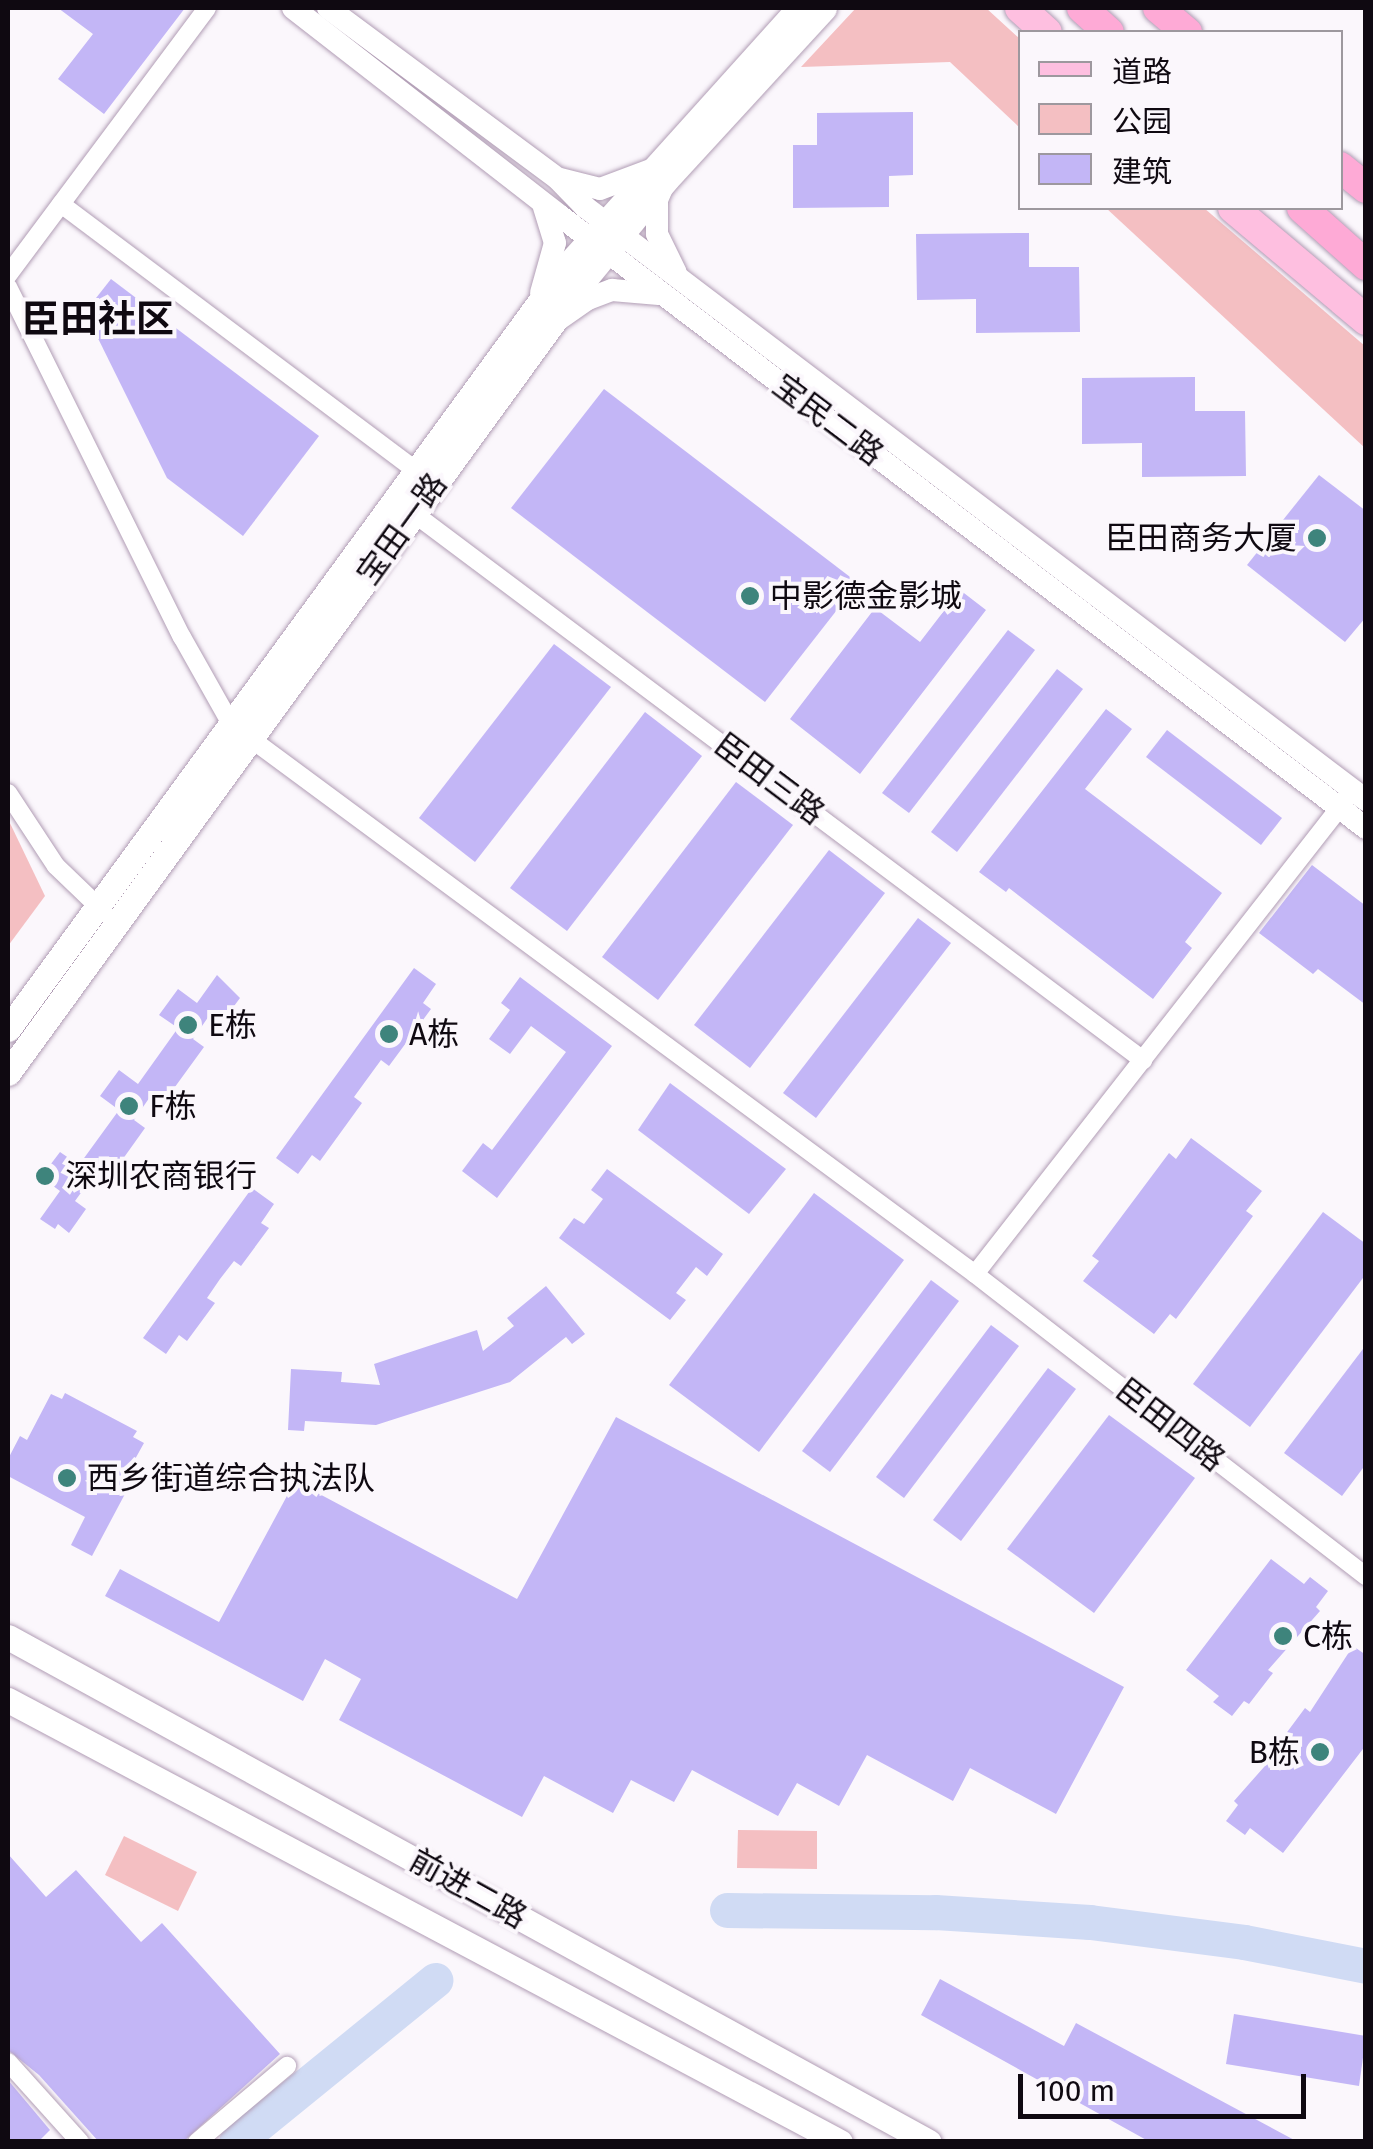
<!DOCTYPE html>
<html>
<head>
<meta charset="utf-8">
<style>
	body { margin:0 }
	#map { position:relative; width:1373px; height:2149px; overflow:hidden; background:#fbf7fc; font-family:"Fira Sans","Noto Sans SC",sans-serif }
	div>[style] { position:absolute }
	.green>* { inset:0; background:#f4bfc2 }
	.river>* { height:35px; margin:-17.5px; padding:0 17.5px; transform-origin:17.5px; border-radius:17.5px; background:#d0dbf4 }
	.building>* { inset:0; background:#c3b6f6 }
	.roads { filter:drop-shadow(0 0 2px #b19db5) drop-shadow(0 0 2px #b19db5) }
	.minor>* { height:18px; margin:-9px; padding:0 9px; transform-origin:9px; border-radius:9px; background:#fff }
	.tertiary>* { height:22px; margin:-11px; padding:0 11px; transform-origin:11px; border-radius:11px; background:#fff }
	.secondary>* { height:25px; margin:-12.5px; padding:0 12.5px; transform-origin:12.5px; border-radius:12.5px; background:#fff }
	.primary>* { height:30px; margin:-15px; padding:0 15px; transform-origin:15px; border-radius:15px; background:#febfe0 }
	.trunk>* { height:30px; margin:-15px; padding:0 15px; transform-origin:15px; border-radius:15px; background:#feaad6 }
	.dots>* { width:28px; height:28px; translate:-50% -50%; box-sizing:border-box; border:5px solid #fbf7fc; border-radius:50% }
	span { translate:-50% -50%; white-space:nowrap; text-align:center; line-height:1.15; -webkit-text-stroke:8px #fbf7fc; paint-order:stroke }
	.street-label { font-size:32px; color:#0f0911 }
	.poi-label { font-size:32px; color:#0f0911 }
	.right { translate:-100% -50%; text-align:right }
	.left { translate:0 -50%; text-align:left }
	.quarter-label { font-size:38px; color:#0f0911; font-weight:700 }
	.frame { position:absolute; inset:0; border:10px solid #0f0911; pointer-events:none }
	.legend { position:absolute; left:1018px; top:30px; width:325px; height:180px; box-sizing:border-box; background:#fbf7fc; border:2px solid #9d989e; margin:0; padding:12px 18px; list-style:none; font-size:30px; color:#0f0911 }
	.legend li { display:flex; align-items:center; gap:20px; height:50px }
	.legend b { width:50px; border:2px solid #9d989e }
	.scale { position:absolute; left:1018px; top:2074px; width:288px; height:45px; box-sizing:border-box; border:5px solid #0f0911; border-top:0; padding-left:12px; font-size:30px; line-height:35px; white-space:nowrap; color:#0f0911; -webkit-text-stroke:8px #fbf7fc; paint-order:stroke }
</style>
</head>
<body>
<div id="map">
	<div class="green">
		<i style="clip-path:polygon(856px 8px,986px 8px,1020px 39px,1020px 128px,950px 62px,801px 67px)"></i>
		<i style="clip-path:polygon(1106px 208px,1204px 208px,1365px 346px,1365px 448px)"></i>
		<i style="clip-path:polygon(8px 819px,45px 896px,8px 946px)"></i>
		<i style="clip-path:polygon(738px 1830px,817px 1831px,817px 1869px,737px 1868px)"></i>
		<i style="clip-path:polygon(124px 1836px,197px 1872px,178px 1911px,105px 1875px)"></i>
	</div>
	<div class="river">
		<i style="left:727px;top:1910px;width:208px;rotate:0.6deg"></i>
		<i style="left:935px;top:1912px;width:155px;rotate:3.7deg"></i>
		<i style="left:1090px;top:1922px;width:155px;rotate:7.4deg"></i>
		<i style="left:1244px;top:1942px;width:124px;rotate:11.1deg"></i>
		<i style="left:236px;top:2142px;width:257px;rotate:-39.1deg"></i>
	</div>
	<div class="building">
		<i style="clip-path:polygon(58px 8px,185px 8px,104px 114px,58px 79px,93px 34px)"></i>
		<i style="clip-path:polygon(913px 112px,913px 175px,889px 176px,889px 207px,793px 208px,793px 145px,817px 145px,817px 113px)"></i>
		<i style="clip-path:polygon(1029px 233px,1029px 267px,1079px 267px,1080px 332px,976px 333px,976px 299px,917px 300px,916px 234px)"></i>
		<i style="clip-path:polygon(111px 279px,319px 436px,243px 536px,167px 478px,85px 312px)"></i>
		<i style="clip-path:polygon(1195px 377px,1195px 411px,1245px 411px,1246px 476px,1142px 477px,1142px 443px,1082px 444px,1082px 378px)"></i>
		<i style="clip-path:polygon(604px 389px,858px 583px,765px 702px,511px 508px)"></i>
		<i style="clip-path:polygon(1319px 475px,1366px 511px,1366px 617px,1345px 642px,1247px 565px)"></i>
		<i style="clip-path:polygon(960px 590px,986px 610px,860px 774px,790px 719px,875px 608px,920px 642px)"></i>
		<i style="clip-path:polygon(1008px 630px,1035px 650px,909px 813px,882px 793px)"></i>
		<i style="clip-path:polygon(554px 644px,611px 687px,475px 862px,419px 818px)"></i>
		<i style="clip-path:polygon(1057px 669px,1083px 689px,957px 852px,931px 832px)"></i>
		<i style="clip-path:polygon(1106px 709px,1132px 729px,1085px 789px,1222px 893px,1185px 942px,1192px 948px,1153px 999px,1009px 888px,1006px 892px,979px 872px)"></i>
		<i style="clip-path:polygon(645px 712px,702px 756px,567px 931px,510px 888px)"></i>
		<i style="clip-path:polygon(1167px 730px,1282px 818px,1261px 845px,1146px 757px)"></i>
		<i style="clip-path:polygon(736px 782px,793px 825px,658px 1000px,602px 957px)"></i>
		<i style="clip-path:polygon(829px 850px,885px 893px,750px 1068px,694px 1025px)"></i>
		<i style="clip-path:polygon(1312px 865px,1366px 906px,1366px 1005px,1318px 969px,1313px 974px,1259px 933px)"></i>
		<i style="clip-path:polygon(918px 918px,951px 943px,816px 1118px,783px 1093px)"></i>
		<i style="clip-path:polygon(414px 968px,436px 984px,423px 1003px,431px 1009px,389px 1066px,381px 1060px,354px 1097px,362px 1103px,320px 1161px,312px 1155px,298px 1174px,276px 1158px)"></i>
		<i style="clip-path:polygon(217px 975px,240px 998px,223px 1021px,211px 1013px,193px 1039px,204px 1047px,164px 1102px,152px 1094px,134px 1120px,145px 1128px,105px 1184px,93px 1176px,75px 1201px,86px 1209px,69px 1233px,58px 1224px,55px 1229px,40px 1219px,60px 1191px,41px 1177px,60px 1152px,79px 1165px,119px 1110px,100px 1096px,119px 1070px,138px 1084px,178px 1028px,159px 1015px,178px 989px,197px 1003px)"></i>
		<i style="clip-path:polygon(520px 977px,612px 1046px,497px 1198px,462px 1171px,483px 1143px,492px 1150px,566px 1052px,531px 1026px,510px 1054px,489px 1039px,510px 1010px,501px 1003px)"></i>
		<i style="clip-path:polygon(670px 1083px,786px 1169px,749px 1214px,638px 1130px)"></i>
		<i style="clip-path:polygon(1191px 1138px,1262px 1191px,1246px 1211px,1253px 1216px,1176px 1319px,1170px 1314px,1154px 1334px,1083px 1281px,1099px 1261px,1092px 1256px,1169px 1153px,1176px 1159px)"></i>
		<i style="clip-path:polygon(607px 1169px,723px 1254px,707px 1276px,696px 1267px,676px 1293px,686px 1300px,670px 1320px,559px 1238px,574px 1218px,584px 1224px,603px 1199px,591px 1190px)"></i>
		<i style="clip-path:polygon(252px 1188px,274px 1204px,261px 1223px,269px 1228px,241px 1266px,234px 1261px,220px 1279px,207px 1298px,215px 1303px,187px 1341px,179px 1335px,166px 1354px,143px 1338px)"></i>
		<i style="clip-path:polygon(814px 1193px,904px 1260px,759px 1452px,669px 1385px)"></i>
		<i style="clip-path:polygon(1323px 1212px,1366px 1244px,1366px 1274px,1250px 1427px,1193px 1384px)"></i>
		<i style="clip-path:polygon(931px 1280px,959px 1301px,830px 1472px,802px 1451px)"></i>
		<i style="clip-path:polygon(546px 1286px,585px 1334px,572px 1344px,566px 1337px,510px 1382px,376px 1425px,305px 1421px,304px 1431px,288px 1430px,291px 1369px,342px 1372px,341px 1382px,380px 1385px,374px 1364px,477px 1330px,483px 1351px,514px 1326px,507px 1318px)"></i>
		<i style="clip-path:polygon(991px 1325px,1019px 1346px,904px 1498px,876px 1477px)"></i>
		<i style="clip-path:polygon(1366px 1345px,1366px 1464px,1342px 1496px,1284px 1453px)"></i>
		<i style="clip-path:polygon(1048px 1368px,1076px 1389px,961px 1541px,933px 1520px)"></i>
		<i style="clip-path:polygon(65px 1393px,137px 1431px,133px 1437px,144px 1443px,119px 1488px,126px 1492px,92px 1556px,71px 1545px,85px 1517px,8px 1476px,8px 1459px,20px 1436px,27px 1440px,51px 1394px,62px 1399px)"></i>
		<i style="clip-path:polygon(1109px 1415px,1195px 1478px,1094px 1613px,1007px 1549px)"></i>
		<i style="clip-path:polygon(616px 1417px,1124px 1687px,1056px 1814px,970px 1768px,953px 1801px,867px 1755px,839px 1806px,797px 1783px,778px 1816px,692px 1770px,674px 1802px,631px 1780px,613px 1813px,544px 1776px,522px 1817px,339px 1720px,361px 1679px,325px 1659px,303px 1701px,105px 1596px,120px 1569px,219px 1622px,295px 1481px,517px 1599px)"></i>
		<i style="clip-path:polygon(1271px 1559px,1304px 1584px,1310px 1577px,1328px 1591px,1316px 1607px,1320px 1611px,1268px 1670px,1273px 1673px,1249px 1704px,1244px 1701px,1232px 1716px,1213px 1702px,1219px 1696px,1186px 1670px)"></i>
		<i style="clip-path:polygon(1353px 1646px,1366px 1655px,1366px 1745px,1283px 1853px,1250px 1828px,1245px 1835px,1226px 1821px,1238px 1805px,1234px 1801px,1286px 1742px,1282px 1739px,1305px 1708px,1310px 1712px)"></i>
		<i style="clip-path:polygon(8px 1854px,46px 1897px,76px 1870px,141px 1942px,162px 1923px,280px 2054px,183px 2142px,99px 2142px,39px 2075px,8px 2050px)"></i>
		<i style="clip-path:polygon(940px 1979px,1064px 2046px,1076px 2023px,1298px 2142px,1150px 2142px,921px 2015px)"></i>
		<i style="clip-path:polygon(1234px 2014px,1366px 2036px,1359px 2086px,1226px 2064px)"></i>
		<i style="clip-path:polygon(8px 2080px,50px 2130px,38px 2142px,8px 2142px)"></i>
	</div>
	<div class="roads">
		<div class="minor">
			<i style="left:61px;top:204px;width:444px;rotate:36.9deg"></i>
			<i style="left:8px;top:275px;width:333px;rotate:-53.3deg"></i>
			<i style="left:8px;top:287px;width:391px;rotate:63.6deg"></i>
			<i style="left:182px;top:637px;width:100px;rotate:60.6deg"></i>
			<i style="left:231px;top:724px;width:925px;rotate:36.47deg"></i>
			<i style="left:975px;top:1274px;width:494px;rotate:37.7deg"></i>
			<i style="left:408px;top:509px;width:919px;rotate:36.86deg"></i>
			<i style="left:8px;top:793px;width:87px;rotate:56.7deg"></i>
			<i style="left:56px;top:866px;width:66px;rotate:43.8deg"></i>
			<i style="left:975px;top:1274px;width:604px;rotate:-51.99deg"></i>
			<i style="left:8px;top:2062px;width:108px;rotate:48deg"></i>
			<i style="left:197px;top:2142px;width:118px;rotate:-40.2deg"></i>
		</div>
		<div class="tertiary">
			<i style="left:293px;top:8px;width:338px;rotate:37.9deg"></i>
			<i style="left:560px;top:216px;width:1012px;rotate:37.21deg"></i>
			<i style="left:328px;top:8px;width:287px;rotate:36.6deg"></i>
			<i style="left:558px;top:179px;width:39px;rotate:46deg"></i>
			<i style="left:585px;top:207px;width:981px;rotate:37.21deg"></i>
			<i style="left:560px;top:179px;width:41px;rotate:14deg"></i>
			<i style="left:600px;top:189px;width:54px;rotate:-20.4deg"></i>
			<i style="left:665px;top:181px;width:21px;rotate:113deg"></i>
			<i style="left:657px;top:200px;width:34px;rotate:90deg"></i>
			<i style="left:657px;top:234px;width:43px;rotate:64deg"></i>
			<i style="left:541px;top:293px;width:52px;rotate:-74.4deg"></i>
			<i style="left:555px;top:243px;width:41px;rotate:-107.1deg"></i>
			<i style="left:559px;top:319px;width:35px;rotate:-35deg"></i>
			<i style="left:588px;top:299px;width:26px;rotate:-21deg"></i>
			<i style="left:612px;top:290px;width:47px;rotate:4.9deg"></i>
		</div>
		<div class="secondary">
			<i style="left:8px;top:1029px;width:940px;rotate:-53.82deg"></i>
			<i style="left:563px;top:270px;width:353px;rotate:-48deg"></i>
			<i style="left:8px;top:1073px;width:975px;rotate:-54.01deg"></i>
			<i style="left:581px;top:284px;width:133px;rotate:-50.8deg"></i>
			<i style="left:665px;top:181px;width:235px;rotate:-47.4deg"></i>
			<i style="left:8px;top:1637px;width:1050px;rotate:28.74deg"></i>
			<i style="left:8px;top:1700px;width:942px;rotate:27.98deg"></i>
		</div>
		<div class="primary">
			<i style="left:1020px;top:8px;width:36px;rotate:42deg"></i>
			<i style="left:1233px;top:208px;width:174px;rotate:40.1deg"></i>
		</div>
		<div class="trunk">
			<i style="left:1082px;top:8px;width:36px;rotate:42deg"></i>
			<i style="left:1158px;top:8px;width:38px;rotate:40deg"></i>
			<i style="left:1340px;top:167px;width:33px;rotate:39deg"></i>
			<i style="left:1302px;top:208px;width:86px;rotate:41.7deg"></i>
		</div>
	</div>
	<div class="dots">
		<i style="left:1317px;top:538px;background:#3e847c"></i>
		<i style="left:750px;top:596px;background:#3e847c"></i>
		<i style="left:188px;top:1025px;background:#3e847c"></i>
		<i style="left:389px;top:1034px;background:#3e847c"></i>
		<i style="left:129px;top:1106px;background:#3e847c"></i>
		<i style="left:45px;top:1176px;background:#3e847c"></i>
		<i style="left:67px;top:1478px;background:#3e847c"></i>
		<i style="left:1283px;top:1636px;background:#3e847c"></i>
		<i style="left:1320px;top:1752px;background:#3e847c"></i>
	</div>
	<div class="street-label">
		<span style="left:828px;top:420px;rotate:37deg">宝民二路</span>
		<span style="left:402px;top:529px;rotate:-54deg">宝田一路</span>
		<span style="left:769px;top:779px;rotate:37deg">臣田三路</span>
		<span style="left:1170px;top:1425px;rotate:38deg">臣田四路</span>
		<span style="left:468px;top:1889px;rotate:29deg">前进二路</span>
	</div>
	<div class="poi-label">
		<span class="right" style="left:1297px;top:538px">臣田商务大厦</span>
		<span class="left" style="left:770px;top:596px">中影德金影城</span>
		<span class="left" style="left:208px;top:1025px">E栋</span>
		<span class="left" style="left:409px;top:1034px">A栋</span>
		<span class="left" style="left:149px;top:1106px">F栋</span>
		<span class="left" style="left:65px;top:1176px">深圳农商银行</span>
		<span class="left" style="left:87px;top:1478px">西乡街道综合执法队</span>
		<span class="left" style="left:1303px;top:1636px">C栋</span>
		<span class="right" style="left:1300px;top:1752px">B栋</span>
	</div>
	<div class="quarter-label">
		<span style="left:98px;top:320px">臣田社区</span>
	</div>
	<div class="frame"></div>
	<ul class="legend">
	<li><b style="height:12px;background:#febfe0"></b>道路</li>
	<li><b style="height:28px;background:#f4bfc2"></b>公园</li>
	<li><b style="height:28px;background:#c3b6f6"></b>建筑</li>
	</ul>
	<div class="scale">100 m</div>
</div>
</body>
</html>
